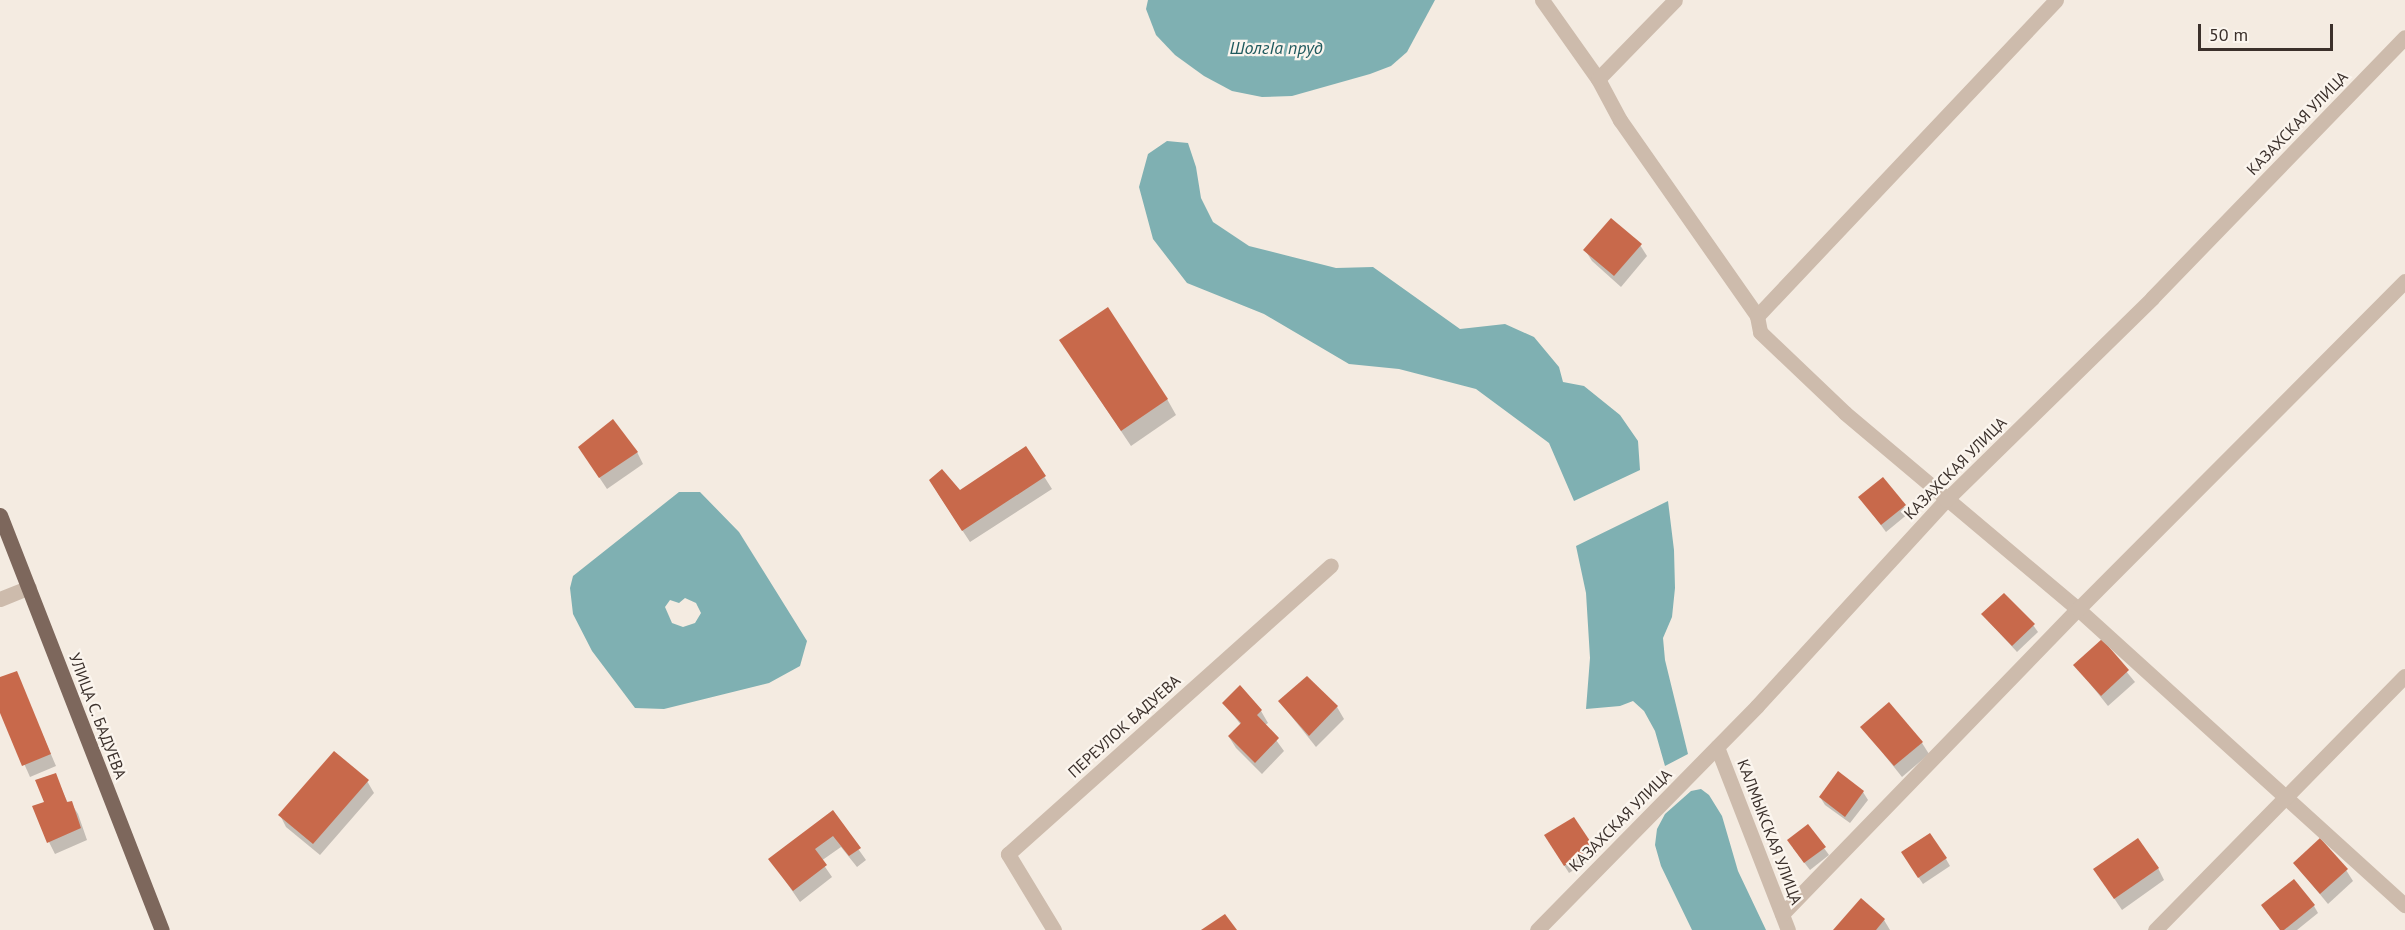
<!DOCTYPE html>
<html>
<head>
<meta charset="utf-8">
<style>
	body { margin:0 }
	#map { position:relative; width:2405px; height:930px; overflow:hidden; background:#f4ebe1; font-family:"PT Sans",sans-serif }
	div>[style] { position:absolute }
	.water>* { inset:0; background:#7fb0b2 }
	.shadow>* { inset:0; background:#0003 }
	.building>* { inset:0; background:#c8694b }
	.minor>* { height:15px; margin:-7.5px; padding:0 7.5px; transform-origin:7.5px; border-radius:7.5px; background:#cdbbac }
	.major>* { height:15px; margin:-7.5px; padding:0 7.5px; transform-origin:7.5px; border-radius:7.5px; background:#7d675c }
	span { translate:-50% -50%; white-space:nowrap; text-align:center; line-height:1.15; -webkit-text-stroke:4.5px #fbf5ee; paint-order:stroke }
	.street-label { font-size:16px; color:#3b302b }
	.water-label { font-size:18px; color:#1f5a5e; font-style:italic }
	.scale { position:absolute; left:2198px; top:24px; width:135px; height:27px; box-sizing:border-box; border:3px solid #3b302b; border-top:0; padding-left:8px; font-size:18px; line-height:21px; white-space:nowrap; color:#3b302b; -webkit-text-stroke:4px #fbf5ee; paint-order:stroke }
</style>
</head>
<body>
<div id="map">
	<div class="water">
		<i style="clip-path:polygon(1148px 0,1435px 0,1407px 52px,1391px 66px,1370px 74px,1292px 96px,1262px 97px,1232px 91px,1204px 76px,1175px 55px,1156px 35px,1146px 9px)"></i>
		<i style="clip-path:polygon(1167px 141px,1188px 143px,1196px 167px,1201px 198px,1213px 222px,1249px 246px,1336px 268px,1373px 267px,1460px 329px,1505px 324px,1534px 337px,1559px 367px,1563px 382px,1584px 386px,1620px 415px,1638px 441px,1640px 470px,1574px 501px,1549px 443px,1476px 389px,1399px 369px,1349px 364px,1264px 314px,1187px 283px,1153px 239px,1139px 187px,1148px 154px)"></i>
		<i style="clip-path:polygon(evenodd,679px 492px,700px 492px,739px 532px,807px 641px,800px 666px,769px 683px,664px 709px,635px 708px,592px 651px,573px 614px,570px 588px,573px 576px,679px 492px,685px 598px,696px 603px,701px 613px,695px 623px,683px 627px,672px 623px,665px 607px,670px 600px,679px 603px,685px 598px)"></i>
		<i style="clip-path:polygon(1668px 501px,1674px 550px,1675px 588px,1672px 617px,1663px 638px,1665px 660px,1688px 754px,1665px 766px,1655px 731px,1644px 711px,1633px 701px,1620px 706px,1586px 709px,1590px 658px,1586px 593px,1576px 546px)"></i>
		<i style="clip-path:polygon(1701px 789px,1709px 795px,1722px 816px,1738px 871px,1766px 930px,1692px 930px,1661px 866px,1655px 845px,1657px 829px,1665px 814px,1691px 791px)"></i>
	</div>
	<div class="shadow">
		<i style="clip-path:polygon(1640px 245px,1647px 256px,1621px 287px,1592px 261px,1585px 250px)"></i>
		<i style="clip-path:polygon(1070px 355px,1167px 399px,1176px 415px,1131px 446px)"></i>
		<i style="clip-path:polygon(1026px 448px,1052px 489px,970px 542px,937px 492px,959px 492px)"></i>
		<i style="clip-path:polygon(637px 452px,643px 464px,607px 489px,587px 459px)"></i>
		<i style="clip-path:polygon(1883px 479px,1909px 513px,1886px 532px,1860px 497px)"></i>
		<i style="clip-path:polygon(1983px 615px,2033px 625px,2038px 632px,2017px 652px)"></i>
		<i style="clip-path:polygon(2101px 641px,2135px 682px,2108px 706px,2075px 665px)"></i>
		<i style="clip-path:polygon(16px 673px,56px 766px,30px 777px,0 709px,0 679px)"></i>
		<i style="clip-path:polygon(1307px 678px,1337px 707px,1344px 719px,1316px 747px,1280px 702px)"></i>
		<i style="clip-path:polygon(1240px 688px,1261px 711px,1268px 723px,1265px 725px,1284px 751px,1262px 774px,1236px 748px,1229px 737px,1241px 725px,1224px 703px)"></i>
		<i style="clip-path:polygon(1862px 727px,1922px 743px,1929px 754px,1902px 777px)"></i>
		<i style="clip-path:polygon(1838px 774px,1863px 792px,1868px 800px,1850px 823px,1825px 805px,1820px 797px)"></i>
		<i style="clip-path:polygon(55px 775px,68px 803px,71px 803px,78px 814px,87px 840px,55px 854px,49px 842px)"></i>
		<i style="clip-path:polygon(367px 781px,374px 793px,320px 855px,286px 827px,280px 815px)"></i>
		<i style="clip-path:polygon(832px 812px,866px 860px,857px 867px,841px 847px,821px 861px,832px 877px,800px 902px,770px 859px)"></i>
		<i style="clip-path:polygon(1574px 819px,1597px 855px,1569px 873px,1550px 843px)"></i>
		<i style="clip-path:polygon(1808px 826px,1829px 855px,1810px 870px,1793px 848px)"></i>
		<i style="clip-path:polygon(1946px 859px,1950px 866px,1923px 884px,1907px 860px)"></i>
		<i style="clip-path:polygon(2294px 863px,2346px 870px,2353px 881px,2328px 904px)"></i>
		<i style="clip-path:polygon(2158px 868px,2164px 880px,2122px 910px,2095px 870px)"></i>
		<i style="clip-path:polygon(2262px 906px,2314px 906px,2318px 913px,2297px 930px,2280px 930px)"></i>
		<i style="clip-path:polygon(1884px 920px,1890px 930px,1835px 930px)"></i>
	</div>
	<div class="building">
		<i style="clip-path:polygon(1611px 218px,1642px 244px,1614px 276px,1583px 250px)"></i>
		<i style="clip-path:polygon(1108px 307px,1168px 399px,1121px 431px,1059px 340px)"></i>
		<i style="clip-path:polygon(613px 419px,638px 452px,599px 478px,578px 447px)"></i>
		<i style="clip-path:polygon(1026px 446px,1046px 476px,962px 531px,929px 480px,942px 469px,960px 490px)"></i>
		<i style="clip-path:polygon(1883px 477px,1906px 505px,1881px 525px,1858px 497px)"></i>
		<i style="clip-path:polygon(2004px 593px,2035px 624px,2012px 646px,1981px 614px)"></i>
		<i style="clip-path:polygon(2102px 639px,2129px 670px,2101px 696px,2073px 665px)"></i>
		<i style="clip-path:polygon(17px 671px,51px 754px,22px 766px,0 713px,0 677px)"></i>
		<i style="clip-path:polygon(1307px 676px,1338px 706px,1309px 736px,1278px 701px)"></i>
		<i style="clip-path:polygon(1240px 685px,1262px 710px,1257px 715px,1279px 738px,1255px 763px,1228px 736px,1241px 723px,1222px 703px)"></i>
		<i style="clip-path:polygon(1889px 702px,1923px 742px,1894px 766px,1860px 727px)"></i>
		<i style="clip-path:polygon(334px 751px,369px 780px,313px 844px,278px 815px)"></i>
		<i style="clip-path:polygon(1838px 771px,1864px 791px,1845px 817px,1819px 797px)"></i>
		<i style="clip-path:polygon(56px 773px,67px 802px,72px 801px,81px 828px,47px 843px,32px 806px,44px 802px,35px 780px)"></i>
		<i style="clip-path:polygon(833px 810px,861px 848px,849px 856px,833px 836px,815px 849px,827px 865px,793px 891px,768px 859px)"></i>
		<i style="clip-path:polygon(1574px 817px,1594px 847px,1564px 866px,1544px 835px)"></i>
		<i style="clip-path:polygon(1808px 824px,1826px 847px,1804px 863px,1787px 840px)"></i>
		<i style="clip-path:polygon(1930px 833px,1947px 858px,1918px 878px,1901px 852px)"></i>
		<i style="clip-path:polygon(2138px 838px,2159px 868px,2114px 899px,2093px 869px)"></i>
		<i style="clip-path:polygon(2320px 838px,2348px 869px,2320px 894px,2293px 863px)"></i>
		<i style="clip-path:polygon(2294px 879px,2315px 905px,2284px 930px,2280px 930px,2261px 905px)"></i>
		<i style="clip-path:polygon(1861px 898px,1885px 919px,1876px 930px,1833px 930px)"></i>
		<i style="clip-path:polygon(1225px 914px,1237px 930px,1201px 930px)"></i>
	</div>
	<div class="minor">
		<i style="left:1542px;top:0;width:97px;rotate:54.7deg"></i>
		<i style="left:1598px;top:79px;width:47px;rotate:61.8deg"></i>
		<i style="left:1620px;top:120px;width:239px;rotate:55deg"></i>
		<i style="left:2056px;top:0;width:435px;rotate:133.4deg"></i>
		<i style="left:1757px;top:316px;width:16px;rotate:79deg"></i>
		<i style="left:1760px;top:332px;width:117px;rotate:43.6deg"></i>
		<i style="left:1845px;top:413px;width:304px;rotate:40.1deg"></i>
		<i style="left:2078px;top:609px;width:441px;rotate:42.2deg"></i>
		<i style="left:1598px;top:79px;width:110px;rotate:-45.7deg"></i>
		<i style="left:0;top:599px;width:31px;rotate:-22deg"></i>
		<i style="left:1717px;top:747px;width:196px;rotate:68.8deg"></i>
		<i style="left:1782px;top:914px;width:425px;rotate:-45.9deg"></i>
		<i style="left:2078px;top:609px;width:463px;rotate:-45.1deg"></i>
		<i style="left:1054px;top:930px;width:89px;rotate:-121.2deg"></i>
		<i style="left:1008px;top:854px;width:433px;rotate:-41.8deg"></i>
		<i style="left:1537px;top:930px;width:314px;rotate:-45.5deg"></i>
		<i style="left:1757px;top:706px;width:280px;rotate:-47.5deg"></i>
		<i style="left:1946px;top:500px;width:289px;rotate:-44.4deg"></i>
		<i style="left:2152px;top:298px;width:363px;rotate:-45.9deg"></i>
		<i style="left:2155px;top:930px;width:356px;rotate:-45.5deg"></i>
	</div>
	<div class="major">
		<i style="left:0;top:515px;width:445px;rotate:68.7deg"></i>
	</div>
	<div class="street-label">
		<span style="left:2297px;top:123px;rotate:-46deg">КАЗАХСКАЯ УЛИЦА</span>
		<span style="left:1955px;top:468px;rotate:-45deg">КАЗАХСКАЯ УЛИЦА</span>
		<span style="left:98px;top:716px;rotate:69deg">УЛИЦА С. БАДУЕВА</span>
		<span style="left:1124px;top:726px;rotate:-42deg">ПЕРЕУЛОК БАДУЕВА</span>
		<span style="left:1620px;top:820px;rotate:-45deg">КАЗАХСКАЯ УЛИЦА</span>
		<span style="left:1770px;top:832px;rotate:69deg">КАЛМЫКСКАЯ УЛИЦА</span>
	</div>
	<div class="water-label">
		<span style="left:1276px;top:48px">ШолгIа пруд</span>
	</div>
	<div class="scale">50 m</div>
</div>
</body>
</html>
